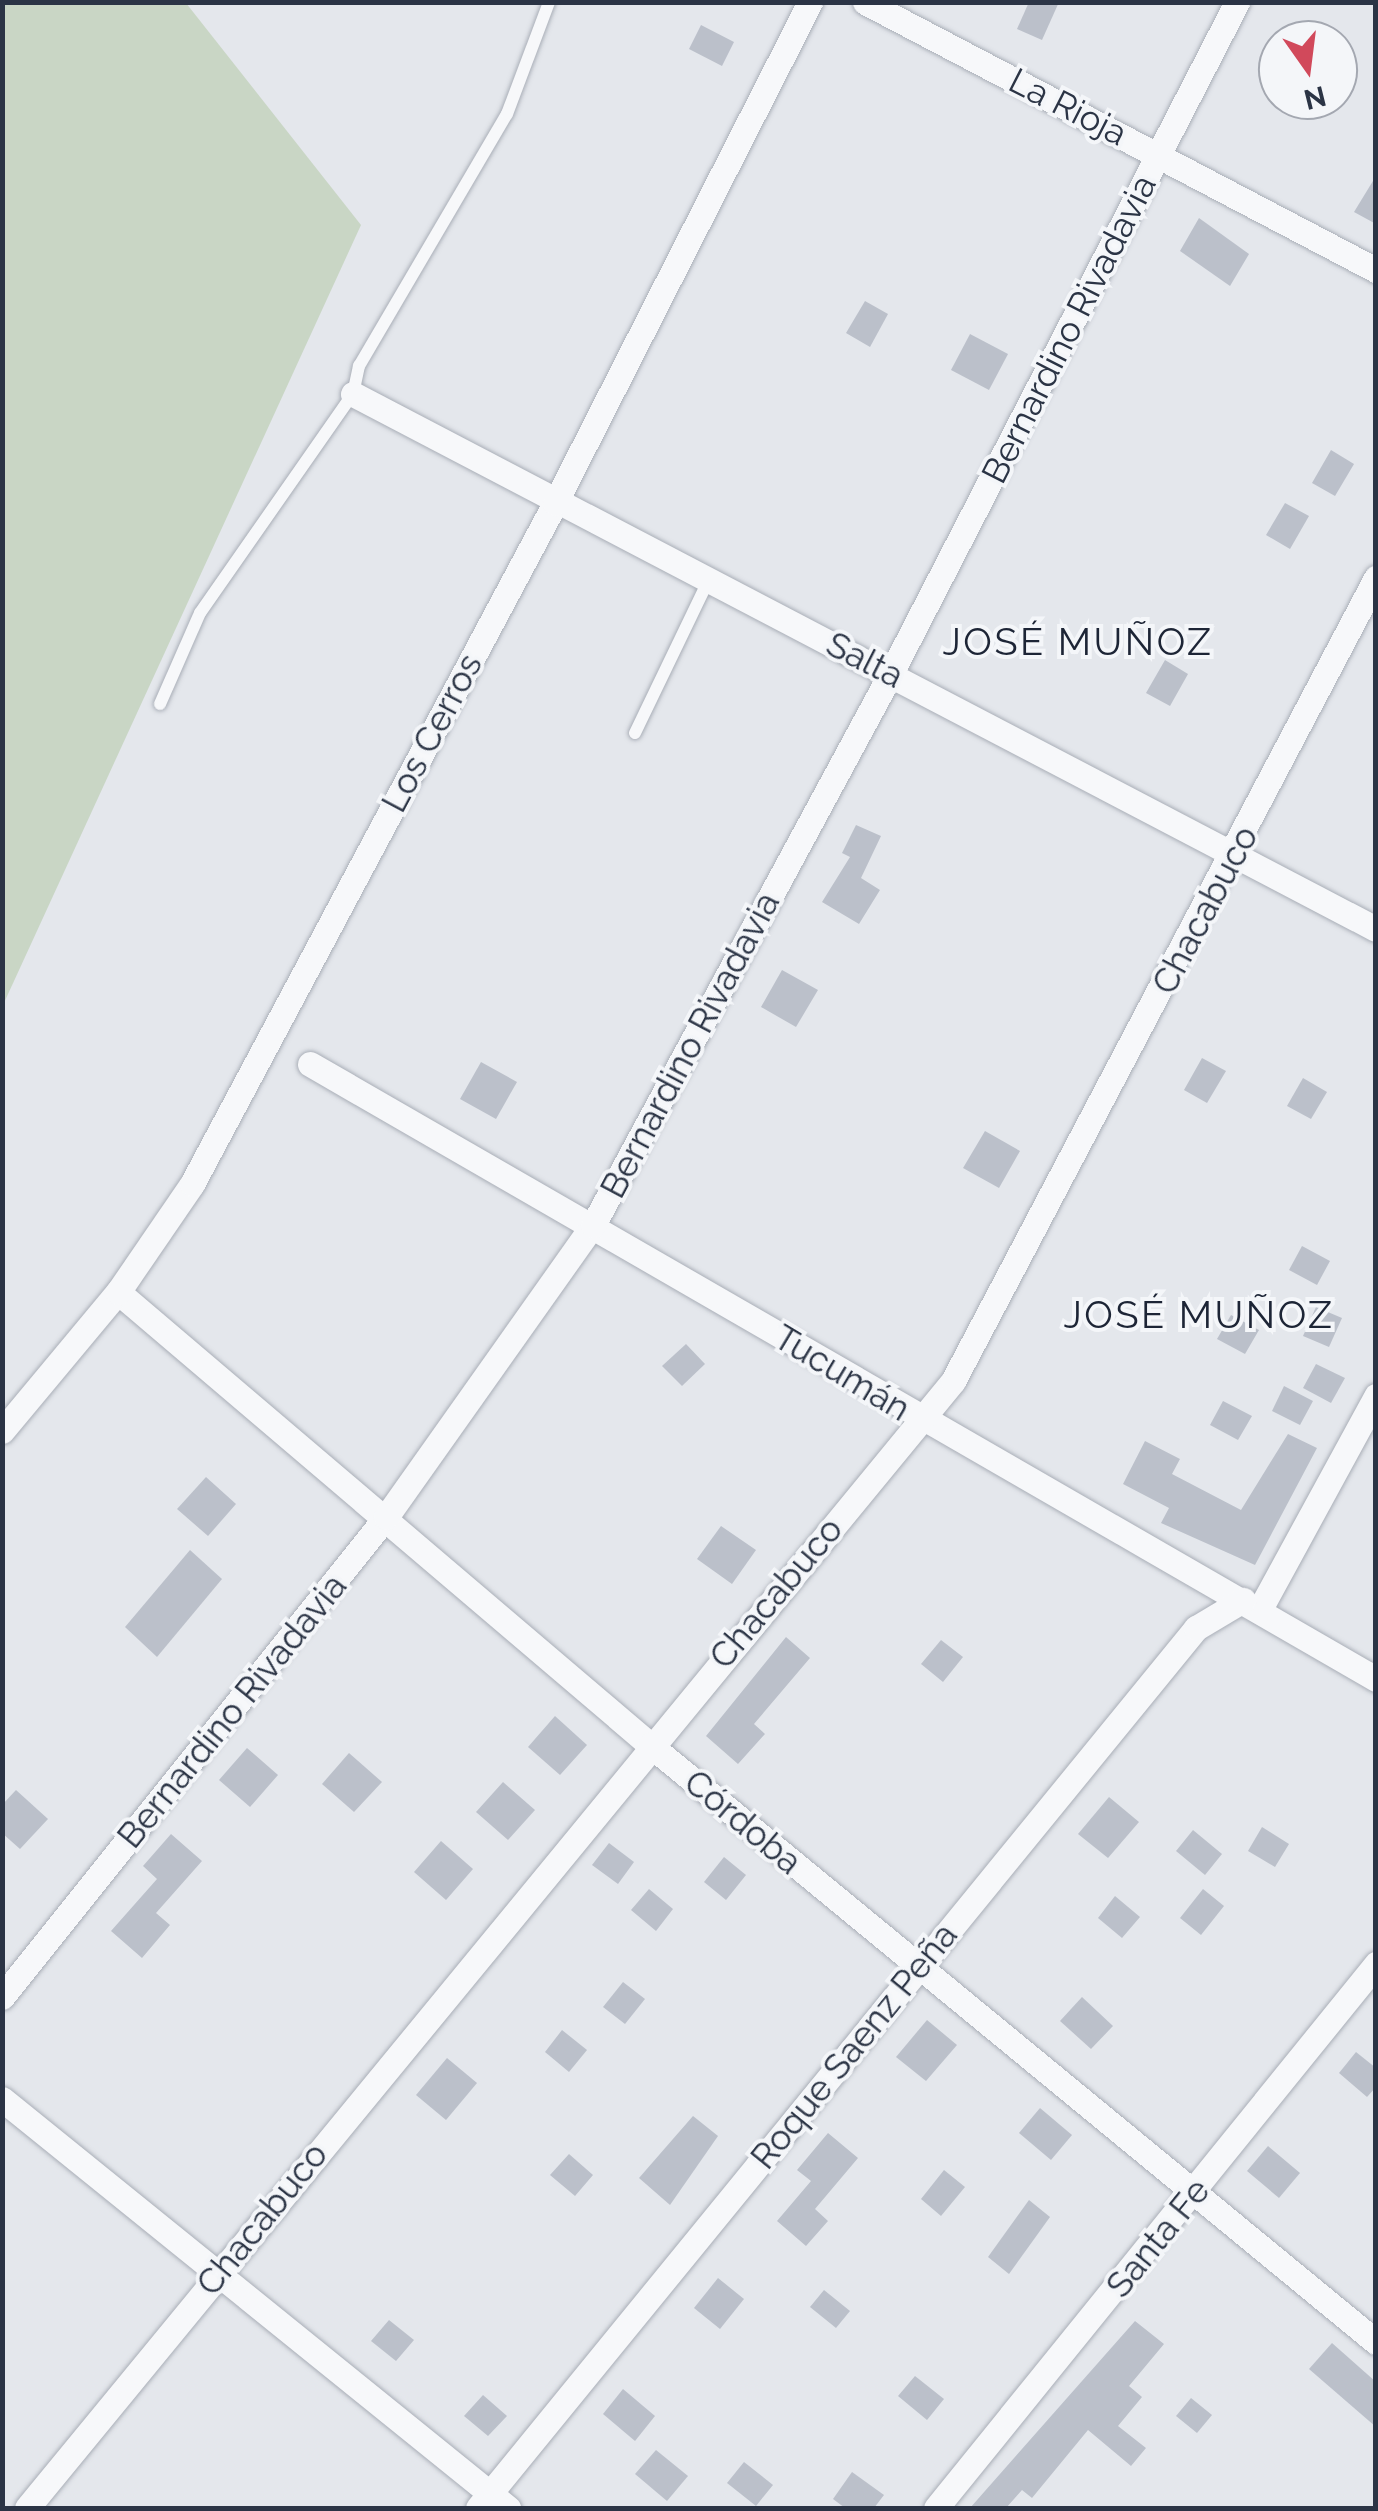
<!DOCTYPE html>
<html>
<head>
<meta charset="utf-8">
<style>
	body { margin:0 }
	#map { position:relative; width:1378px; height:2511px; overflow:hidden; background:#e4e7ec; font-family:Raleway,sans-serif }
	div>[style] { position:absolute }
	.green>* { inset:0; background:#c9d6c5 }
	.building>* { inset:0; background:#bbc0ca }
	.roads { filter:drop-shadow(0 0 2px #a9aeb7) drop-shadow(0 0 2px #a9aeb7) }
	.service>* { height:12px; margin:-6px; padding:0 6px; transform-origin:6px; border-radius:6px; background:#f7f8fa }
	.minor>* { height:25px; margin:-12.5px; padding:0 12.5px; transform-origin:12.5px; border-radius:12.5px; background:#f7f8fa }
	span { translate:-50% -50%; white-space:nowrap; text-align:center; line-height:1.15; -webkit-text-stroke:8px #f4f6f9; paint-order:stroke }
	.street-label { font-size:35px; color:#2b3445 }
	.neighbourhood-label { font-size:38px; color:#1d2536; letter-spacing:2.5px }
	.frame { position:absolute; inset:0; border:5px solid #2b3445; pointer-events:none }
	.north { position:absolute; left:1258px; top:20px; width:100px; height:100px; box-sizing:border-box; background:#f4f6f9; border:2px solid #a4a8b1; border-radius:50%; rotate:166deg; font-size:28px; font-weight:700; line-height:40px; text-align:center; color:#2b3445 }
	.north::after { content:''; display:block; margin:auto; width:35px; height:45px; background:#d1495b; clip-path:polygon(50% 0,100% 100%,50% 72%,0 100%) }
</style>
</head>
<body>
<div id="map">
	<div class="green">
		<i style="clip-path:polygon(3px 2px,186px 3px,361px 225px,3px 1005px)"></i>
	</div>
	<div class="building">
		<i style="clip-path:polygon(1029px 2px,1059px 2px,1042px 40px,1017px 29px)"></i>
		<i style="clip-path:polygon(701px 25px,734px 42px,722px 66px,689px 49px)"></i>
		<i style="clip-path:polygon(1376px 176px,1376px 224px,1354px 212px)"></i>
		<i style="clip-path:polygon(1199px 218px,1249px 254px,1230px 286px,1180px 251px)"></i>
		<i style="clip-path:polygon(865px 301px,888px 314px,870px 347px,846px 333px)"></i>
		<i style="clip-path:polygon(970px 334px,1008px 354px,989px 390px,951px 370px)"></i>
		<i style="clip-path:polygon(1331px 450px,1354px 464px,1335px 496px,1312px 483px)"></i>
		<i style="clip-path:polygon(1285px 503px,1309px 516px,1290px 549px,1266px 535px)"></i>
		<i style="clip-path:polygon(1165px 660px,1188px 674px,1170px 706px,1146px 693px)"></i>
		<i style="clip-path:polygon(856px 825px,881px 836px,861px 878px,880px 890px,859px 924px,822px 902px,850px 857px,842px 853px)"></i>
		<i style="clip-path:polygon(782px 970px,818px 990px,796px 1027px,761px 1007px)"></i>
		<i style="clip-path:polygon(1202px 1058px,1226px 1071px,1207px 1103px,1184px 1090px)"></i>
		<i style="clip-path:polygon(481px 1062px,517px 1082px,496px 1119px,460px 1099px)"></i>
		<i style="clip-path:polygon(1303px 1078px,1327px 1092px,1311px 1119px,1287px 1106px)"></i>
		<i style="clip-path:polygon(985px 1131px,1020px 1151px,999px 1188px,963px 1168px)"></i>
		<i style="clip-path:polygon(1302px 1246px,1330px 1261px,1317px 1285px,1289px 1270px)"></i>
		<i style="clip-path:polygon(1316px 1307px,1342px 1318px,1329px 1347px,1303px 1336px)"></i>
		<i style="clip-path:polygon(1231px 1315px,1259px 1330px,1245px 1354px,1217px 1339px)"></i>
		<i style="clip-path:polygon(686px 1344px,705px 1364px,682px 1386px,662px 1366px)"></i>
		<i style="clip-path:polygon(1316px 1364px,1345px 1378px,1331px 1403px,1303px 1388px)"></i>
		<i style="clip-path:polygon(1284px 1386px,1313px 1401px,1300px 1425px,1272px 1411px)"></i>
		<i style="clip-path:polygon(1223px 1401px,1252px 1416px,1238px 1440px,1210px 1425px)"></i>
		<i style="clip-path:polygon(1288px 1434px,1317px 1448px,1255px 1565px,1161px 1523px,1169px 1508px,1123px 1484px,1145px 1441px,1180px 1459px,1172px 1474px,1241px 1510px)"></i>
		<i style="clip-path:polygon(206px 1477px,236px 1504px,208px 1536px,177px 1509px)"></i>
		<i style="clip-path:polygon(721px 1526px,756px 1550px,732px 1584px,697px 1559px)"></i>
		<i style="clip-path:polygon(190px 1550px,222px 1579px,157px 1657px,125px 1627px)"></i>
		<i style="clip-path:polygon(786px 1637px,810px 1658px,754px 1724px,765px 1734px,738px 1764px,706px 1736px)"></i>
		<i style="clip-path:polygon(941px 1640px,963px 1657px,943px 1682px,921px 1664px)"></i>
		<i style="clip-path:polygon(555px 1716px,587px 1745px,560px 1775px,528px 1747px)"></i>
		<i style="clip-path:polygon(247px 1748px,278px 1775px,250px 1807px,219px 1780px)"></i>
		<i style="clip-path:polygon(349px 1753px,382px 1782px,354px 1812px,322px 1784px)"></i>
		<i style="clip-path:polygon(503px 1782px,535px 1810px,508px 1840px,476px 1812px)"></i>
		<i style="clip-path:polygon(16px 1790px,48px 1819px,20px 1849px,2px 1833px,2px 1805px)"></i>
		<i style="clip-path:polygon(1109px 1797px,1139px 1822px,1108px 1858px,1078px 1834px)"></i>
		<i style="clip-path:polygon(1262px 1827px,1289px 1844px,1275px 1867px,1248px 1851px)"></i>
		<i style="clip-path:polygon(1193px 1830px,1222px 1854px,1205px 1875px,1176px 1851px)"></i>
		<i style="clip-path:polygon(171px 1834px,202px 1861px,156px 1913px,170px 1925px,142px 1958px,111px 1931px,157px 1879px,143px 1866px)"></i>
		<i style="clip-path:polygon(441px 1841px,473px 1869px,446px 1900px,414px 1872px)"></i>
		<i style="clip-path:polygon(609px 1843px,634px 1862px,618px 1884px,592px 1865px)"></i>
		<i style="clip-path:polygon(724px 1857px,746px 1875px,726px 1900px,704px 1882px)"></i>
		<i style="clip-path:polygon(649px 1889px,673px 1909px,656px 1931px,631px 1910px)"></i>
		<i style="clip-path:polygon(1203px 1889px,1224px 1906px,1201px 1935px,1180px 1918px)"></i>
		<i style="clip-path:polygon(1115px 1896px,1140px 1917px,1122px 1938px,1098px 1918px)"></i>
		<i style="clip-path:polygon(623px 1982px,645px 1999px,625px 2024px,603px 2007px)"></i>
		<i style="clip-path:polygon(1082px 1997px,1113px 2026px,1091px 2049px,1060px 2021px)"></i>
		<i style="clip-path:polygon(927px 2020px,957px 2045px,926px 2081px,896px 2057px)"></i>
		<i style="clip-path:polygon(562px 2030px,587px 2050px,569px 2072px,545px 2052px)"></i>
		<i style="clip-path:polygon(1356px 2052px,1376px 2068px,1376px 2087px,1367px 2097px,1339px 2073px)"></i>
		<i style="clip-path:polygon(447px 2058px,477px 2083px,446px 2120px,416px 2095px)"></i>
		<i style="clip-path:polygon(1040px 2108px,1072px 2135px,1051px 2160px,1019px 2133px)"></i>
		<i style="clip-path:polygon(693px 2116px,718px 2136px,670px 2205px,639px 2178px)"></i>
		<i style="clip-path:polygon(828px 2133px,858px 2158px,815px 2209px,828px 2221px,806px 2246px,777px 2221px,811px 2181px,797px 2170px)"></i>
		<i style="clip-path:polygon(1268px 2146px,1300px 2173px,1279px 2198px,1247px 2171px)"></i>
		<i style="clip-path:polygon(569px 2154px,593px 2175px,575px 2196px,550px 2175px)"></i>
		<i style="clip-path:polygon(944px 2170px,965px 2187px,941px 2216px,921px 2199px)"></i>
		<i style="clip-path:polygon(1029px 2200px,1050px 2217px,1009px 2274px,988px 2257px)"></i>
		<i style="clip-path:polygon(718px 2278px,744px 2299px,720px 2329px,694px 2308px)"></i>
		<i style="clip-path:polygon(824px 2290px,850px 2311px,836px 2328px,810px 2307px)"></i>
		<i style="clip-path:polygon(389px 2320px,414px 2340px,396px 2361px,371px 2341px)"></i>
		<i style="clip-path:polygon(1135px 2321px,1164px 2344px,1129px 2386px,1142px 2397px,1118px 2426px,1146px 2448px,1131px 2466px,1088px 2430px,1032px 2498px,1022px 2490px,1006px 2508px,970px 2508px)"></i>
		<i style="clip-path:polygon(1332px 2343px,1376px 2382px,1376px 2427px,1309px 2369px)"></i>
		<i style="clip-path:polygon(915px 2376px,944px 2399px,927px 2420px,898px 2396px)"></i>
		<i style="clip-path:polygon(623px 2389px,655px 2416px,635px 2441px,603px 2414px)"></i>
		<i style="clip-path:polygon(483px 2395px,507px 2416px,488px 2436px,464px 2416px)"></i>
		<i style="clip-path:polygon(1191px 2398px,1212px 2415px,1197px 2433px,1176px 2416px)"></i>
		<i style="clip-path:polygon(656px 2450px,688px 2476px,667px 2501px,635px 2474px)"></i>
		<i style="clip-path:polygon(744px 2462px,773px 2485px,756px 2506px,727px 2483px)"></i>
		<i style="clip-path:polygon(852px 2472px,884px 2495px,874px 2508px,845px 2508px,833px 2499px)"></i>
	</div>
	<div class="roads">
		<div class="service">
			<i style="left:160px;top:704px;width:99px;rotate:-66.3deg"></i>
			<i style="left:200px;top:613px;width:267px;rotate:-55.1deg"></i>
			<i style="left:353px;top:394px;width:29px;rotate:-78deg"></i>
			<i style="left:359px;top:366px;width:292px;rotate:-59.6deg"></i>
			<i style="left:507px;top:114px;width:120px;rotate:-69.4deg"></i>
			<i style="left:635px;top:733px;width:169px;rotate:-64.3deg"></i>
		</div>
		<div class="minor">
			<i style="left:865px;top:2px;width:577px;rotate:27.68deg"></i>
			<i style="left:353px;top:394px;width:1154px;rotate:27.61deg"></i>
			<i style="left:310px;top:1064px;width:1231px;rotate:29.98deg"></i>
			<i style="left:118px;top:1292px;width:699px;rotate:40.41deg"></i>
			<i style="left:650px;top:1745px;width:940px;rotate:39.43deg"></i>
			<i style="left:2px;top:1431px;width:181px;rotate:-50.2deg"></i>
			<i style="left:118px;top:1292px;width:131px;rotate:-55.6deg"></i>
			<i style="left:192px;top:1184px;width:772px;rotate:-61.94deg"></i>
			<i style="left:555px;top:503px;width:562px;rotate:-63.02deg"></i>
			<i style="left:1260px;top:1609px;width:243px;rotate:-61.4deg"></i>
			<i style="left:2px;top:1997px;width:615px;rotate:-51.34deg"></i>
			<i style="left:386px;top:1517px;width:358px;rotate:-54.7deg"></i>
			<i style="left:593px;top:1225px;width:627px;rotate:-61.64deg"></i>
			<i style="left:891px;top:673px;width:755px;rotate:-62.72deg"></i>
			<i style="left:2px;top:2099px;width:651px;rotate:38.95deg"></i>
			<i style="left:27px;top:2508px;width:1459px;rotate:-50.59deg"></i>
			<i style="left:953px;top:1381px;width:908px;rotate:-62.22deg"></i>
			<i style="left:478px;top:2508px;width:1136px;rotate:-50.79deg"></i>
			<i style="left:1196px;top:1628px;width:55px;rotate:-30.8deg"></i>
			<i style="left:936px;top:2508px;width:700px;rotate:-51.03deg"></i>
		</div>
	</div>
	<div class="street-label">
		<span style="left:1068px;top:107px;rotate:27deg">La Rioja</span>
		<span style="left:1069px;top:329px;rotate:-63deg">Bernardino Rivadavia</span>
		<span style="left:865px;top:660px;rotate:27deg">Salta</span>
		<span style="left:432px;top:733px;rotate:-62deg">Los Cerros</span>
		<span style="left:1205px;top:910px;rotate:-62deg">Chacabuco</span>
		<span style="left:690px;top:1045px;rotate:-62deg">Bernardino Rivadavia</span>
		<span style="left:842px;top:1373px;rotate:31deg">Tucumán</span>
		<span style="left:776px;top:1593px;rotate:-50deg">Chacabuco</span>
		<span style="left:232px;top:1711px;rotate:-51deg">Bernardino Rivadavia</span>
		<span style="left:743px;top:1822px;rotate:40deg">Córdoba</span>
		<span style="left:854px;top:2046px;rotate:-51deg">Roque Saenz Peña</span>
		<span style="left:262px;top:2219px;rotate:-51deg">Chacabuco</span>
		<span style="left:1158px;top:2238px;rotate:-51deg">Santa Fe</span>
	</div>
	<div class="neighbourhood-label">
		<span style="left:1078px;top:642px">JOSÉ MUÑOZ</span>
		<span style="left:1199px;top:1315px">JOSÉ MUÑOZ</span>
	</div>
	<div class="frame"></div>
	<div class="north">N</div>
</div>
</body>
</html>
